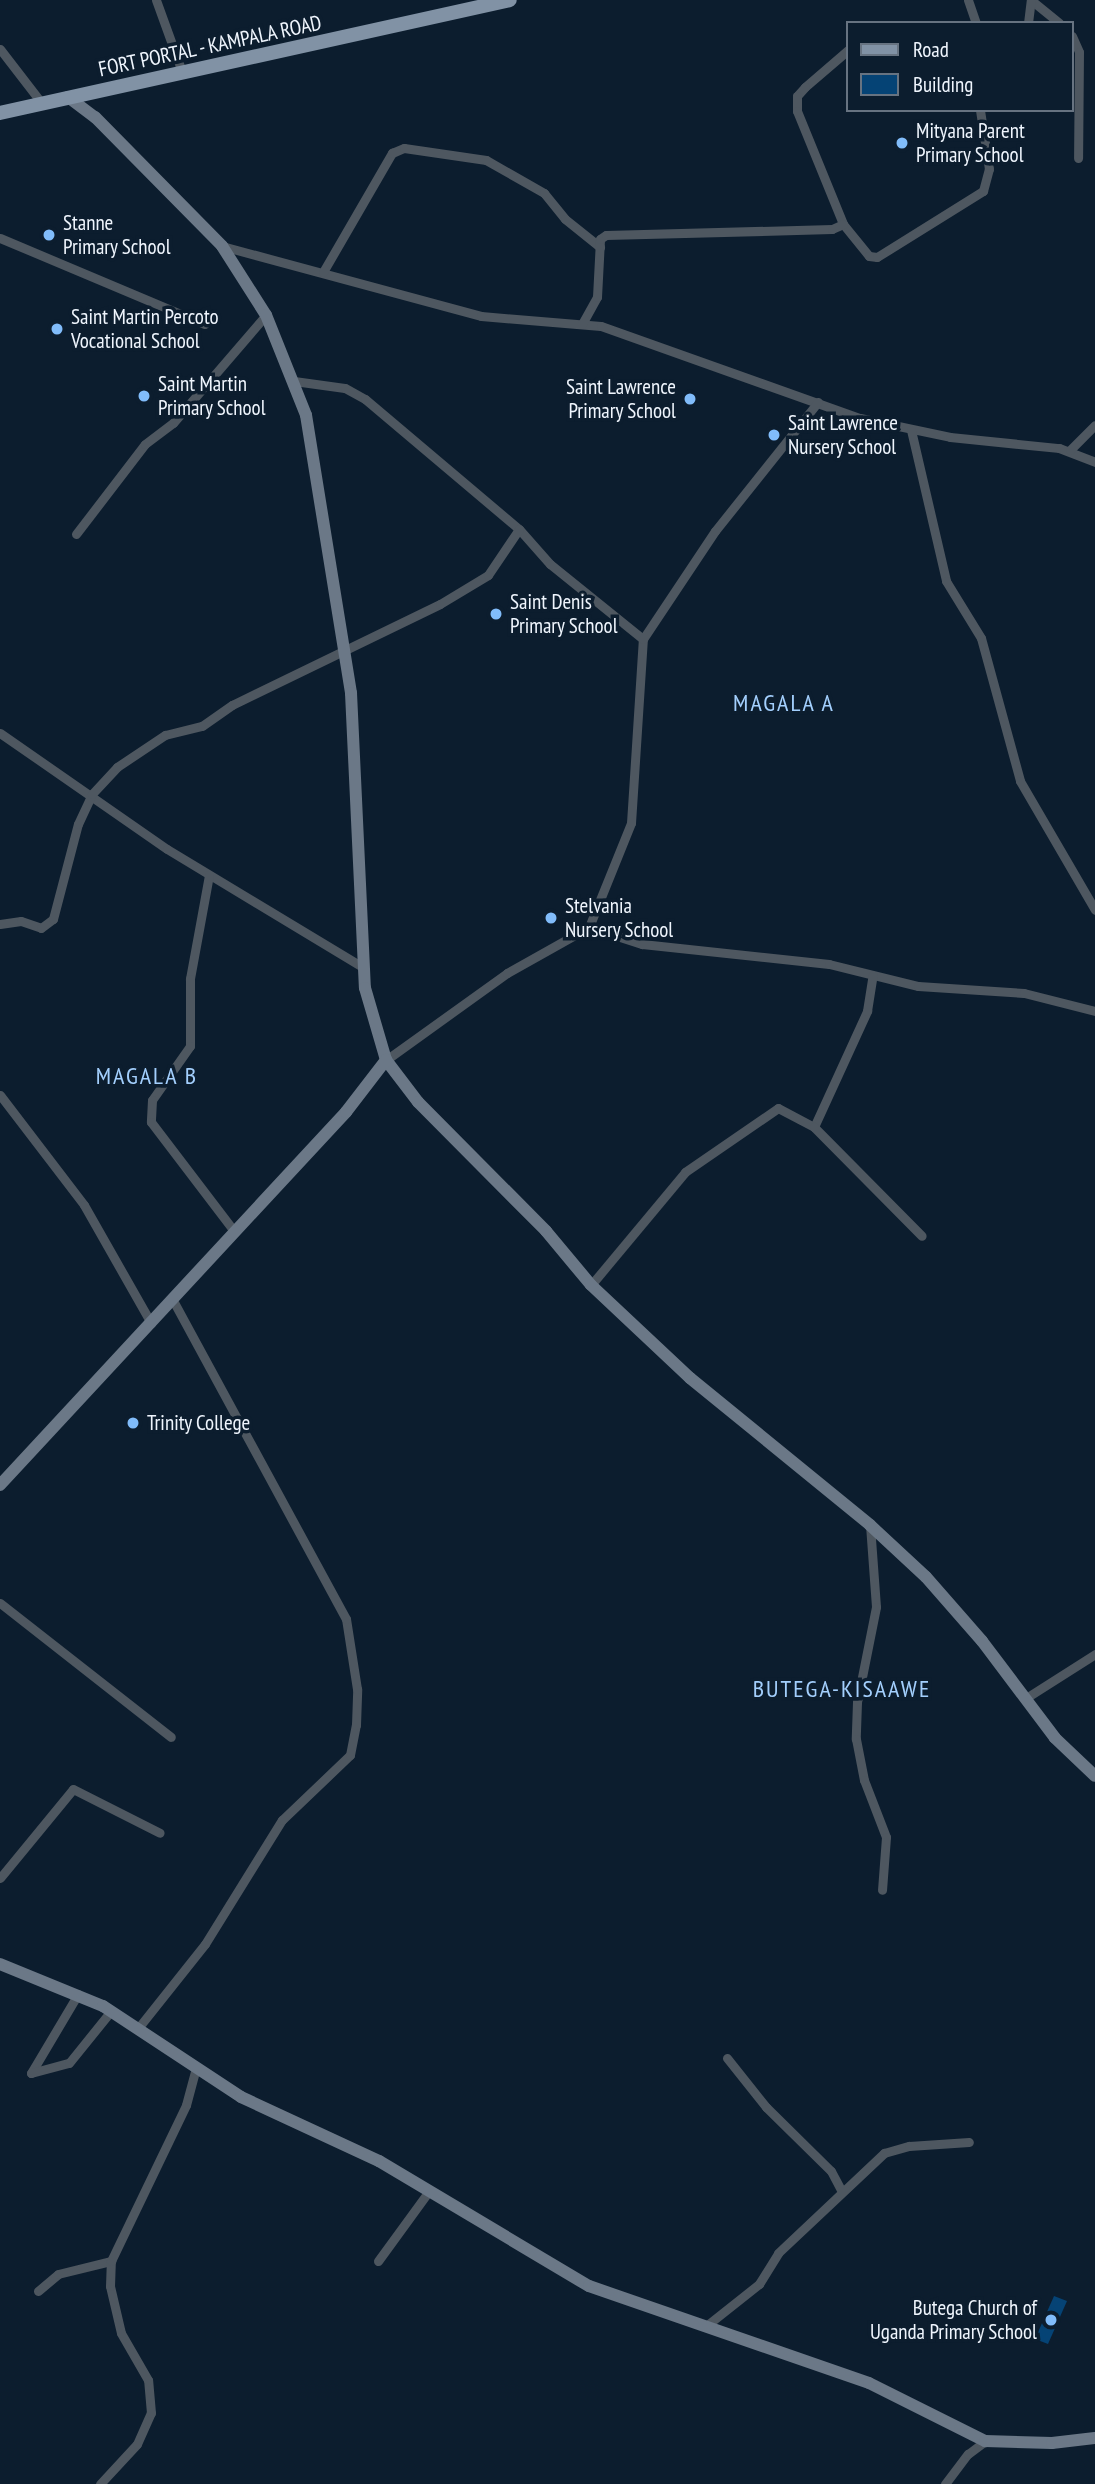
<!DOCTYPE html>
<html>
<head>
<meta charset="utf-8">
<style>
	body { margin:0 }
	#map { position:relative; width:1095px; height:2484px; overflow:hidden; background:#0c1d2e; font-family:"PT Sans Narrow",sans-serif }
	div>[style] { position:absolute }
	.building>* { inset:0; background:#054375 }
	.street>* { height:9px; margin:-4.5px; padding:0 4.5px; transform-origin:4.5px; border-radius:4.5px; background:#4e5760 }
	.secondary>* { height:12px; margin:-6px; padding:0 6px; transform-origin:6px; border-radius:6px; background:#6b7887 }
	.primary>* { height:14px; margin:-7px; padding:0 7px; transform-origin:7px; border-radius:7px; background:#8192a5 }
	.dots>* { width:19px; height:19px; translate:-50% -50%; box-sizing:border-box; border:4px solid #0c1d2e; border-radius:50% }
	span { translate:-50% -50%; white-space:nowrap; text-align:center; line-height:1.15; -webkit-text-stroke:7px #0c1d2e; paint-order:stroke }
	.street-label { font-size:21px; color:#eff5fd }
	.poi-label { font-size:21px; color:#eff5fd }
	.left { translate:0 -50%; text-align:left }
	.right { translate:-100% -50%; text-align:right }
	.quarter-label { font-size:24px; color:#a3cffd; letter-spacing:2px }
	.legend { position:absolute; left:846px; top:21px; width:228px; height:91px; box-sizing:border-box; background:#0c1d2e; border:2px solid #677381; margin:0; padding:9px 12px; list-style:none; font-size:21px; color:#eff5fd }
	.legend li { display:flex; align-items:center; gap:14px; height:35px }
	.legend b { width:35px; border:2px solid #677381 }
</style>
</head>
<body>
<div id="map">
	<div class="building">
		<i style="clip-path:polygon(1054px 2296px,1067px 2301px,1048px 2344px,1035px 2339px)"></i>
	</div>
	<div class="street">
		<i style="left:156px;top:0;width:77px;rotate:70.1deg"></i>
		<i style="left:968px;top:0;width:24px;rotate:71deg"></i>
		<i style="left:1031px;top:0;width:36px;rotate:39deg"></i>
		<i style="left:1028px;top:23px;width:23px;rotate:-83deg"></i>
		<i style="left:1072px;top:36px;width:17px;rotate:66deg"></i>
		<i style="left:1079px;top:52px;width:106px;rotate:90.5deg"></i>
		<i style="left:0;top:49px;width:66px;rotate:52.4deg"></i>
		<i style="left:848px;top:50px;width:57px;rotate:139.3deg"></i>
		<i style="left:805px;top:87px;width:12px;rotate:132deg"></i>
		<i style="left:797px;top:96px;width:15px;rotate:90deg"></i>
		<i style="left:797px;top:111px;width:122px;rotate:67.8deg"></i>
		<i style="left:843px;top:224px;width:41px;rotate:50.9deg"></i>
		<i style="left:869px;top:256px;width:8px;rotate:7deg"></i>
		<i style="left:877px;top:257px;width:125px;rotate:-31.9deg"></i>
		<i style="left:983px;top:191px;width:23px;rotate:-75deg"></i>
		<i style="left:989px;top:169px;width:60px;rotate:-98.7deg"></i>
		<i style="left:0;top:238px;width:222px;rotate:22.8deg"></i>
		<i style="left:222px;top:246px;width:268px;rotate:15.1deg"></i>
		<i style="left:481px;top:316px;width:120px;rotate:4.8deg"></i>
		<i style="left:601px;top:326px;width:275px;rotate:19.6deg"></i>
		<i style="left:860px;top:418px;width:92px;rotate:11.9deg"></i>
		<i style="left:950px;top:437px;width:110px;rotate:5.8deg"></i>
		<i style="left:1059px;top:448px;width:39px;rotate:21deg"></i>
		<i style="left:323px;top:272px;width:138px;rotate:-59.9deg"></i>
		<i style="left:392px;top:153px;width:13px;rotate:-23deg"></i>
		<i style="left:404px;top:148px;width:83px;rotate:8.3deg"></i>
		<i style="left:486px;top:160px;width:67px;rotate:29.6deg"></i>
		<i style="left:544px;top:193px;width:33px;rotate:51deg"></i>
		<i style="left:565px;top:219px;width:45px;rotate:38.7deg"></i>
		<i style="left:582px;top:324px;width:31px;rotate:-61deg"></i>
		<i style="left:597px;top:297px;width:58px;rotate:-87deg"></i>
		<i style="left:600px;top:239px;width:7px;rotate:-34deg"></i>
		<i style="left:606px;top:235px;width:226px;rotate:-1.5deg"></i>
		<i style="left:832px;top:229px;width:12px;rotate:-24deg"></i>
		<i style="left:294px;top:381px;width:51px;rotate:7.8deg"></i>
		<i style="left:345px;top:388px;width:23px;rotate:29deg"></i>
		<i style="left:365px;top:399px;width:202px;rotate:40.2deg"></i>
		<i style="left:519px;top:529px;width:47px;rotate:48.5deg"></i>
		<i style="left:550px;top:564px;width:119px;rotate:38.9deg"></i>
		<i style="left:911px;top:430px;width:155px;rotate:76.9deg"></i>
		<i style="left:946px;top:581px;width:67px;rotate:58.4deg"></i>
		<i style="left:981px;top:638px;width:148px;rotate:74.7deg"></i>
		<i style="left:1020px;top:781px;width:149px;rotate:59.8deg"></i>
		<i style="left:1070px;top:450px;width:35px;rotate:-45deg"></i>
		<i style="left:76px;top:534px;width:113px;rotate:-52.5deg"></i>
		<i style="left:145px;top:444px;width:35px;rotate:-37deg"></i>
		<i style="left:173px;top:423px;width:143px;rotate:-49.3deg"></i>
		<i style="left:0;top:733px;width:203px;rotate:34.8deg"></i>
		<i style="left:167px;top:849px;width:230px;rotate:31.1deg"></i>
		<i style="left:209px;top:875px;width:106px;rotate:100.4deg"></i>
		<i style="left:190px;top:979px;width:67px;rotate:90deg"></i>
		<i style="left:190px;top:1046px;width:66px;rotate:125.1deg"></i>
		<i style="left:152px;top:1100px;width:22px;rotate:93deg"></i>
		<i style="left:151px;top:1122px;width:137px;rotate:52.7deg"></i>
		<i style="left:0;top:924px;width:21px;rotate:-8deg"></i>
		<i style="left:21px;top:921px;width:21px;rotate:19deg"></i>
		<i style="left:41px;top:928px;width:15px;rotate:-37deg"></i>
		<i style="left:53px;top:919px;width:98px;rotate:-75.3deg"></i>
		<i style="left:78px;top:824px;width:33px;rotate:-65deg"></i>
		<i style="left:92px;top:794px;width:37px;rotate:-47deg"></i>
		<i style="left:117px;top:767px;width:58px;rotate:-33.7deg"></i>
		<i style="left:165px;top:735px;width:38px;rotate:-14deg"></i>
		<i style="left:202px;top:726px;width:37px;rotate:-35deg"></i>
		<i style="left:232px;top:705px;width:231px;rotate:-25.9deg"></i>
		<i style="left:440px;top:604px;width:56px;rotate:-31.1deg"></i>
		<i style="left:488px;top:575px;width:55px;rotate:-56deg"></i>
		<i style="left:589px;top:927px;width:56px;rotate:17.8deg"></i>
		<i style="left:642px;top:944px;width:188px;rotate:6.1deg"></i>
		<i style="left:829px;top:964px;width:92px;rotate:13.9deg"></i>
		<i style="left:918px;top:986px;width:106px;rotate:3.8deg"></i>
		<i style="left:1024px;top:993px;width:73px;rotate:14.2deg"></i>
		<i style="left:386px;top:1060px;width:149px;rotate:-35.7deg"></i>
		<i style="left:507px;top:973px;width:94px;rotate:-29.3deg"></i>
		<i style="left:589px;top:927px;width:112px;rotate:-68deg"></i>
		<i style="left:631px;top:823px;width:184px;rotate:-86.3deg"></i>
		<i style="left:643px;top:639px;width:130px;rotate:-56.3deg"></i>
		<i style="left:715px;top:531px;width:165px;rotate:-51.4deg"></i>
		<i style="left:0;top:1095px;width:138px;rotate:52.6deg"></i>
		<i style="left:84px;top:1205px;width:136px;rotate:60.4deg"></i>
		<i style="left:814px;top:1127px;width:128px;rotate:-65.4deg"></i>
		<i style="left:867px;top:1011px;width:36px;rotate:-81deg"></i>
		<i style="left:591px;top:1285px;width:147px;rotate:-50.2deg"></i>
		<i style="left:685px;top:1172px;width:113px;rotate:-34.5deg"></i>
		<i style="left:778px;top:1108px;width:41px;rotate:27.8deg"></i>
		<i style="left:814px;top:1127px;width:153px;rotate:45.3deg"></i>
		<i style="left:870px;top:1525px;width:82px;rotate:85.8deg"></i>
		<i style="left:876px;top:1607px;width:97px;rotate:101.3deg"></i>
		<i style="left:857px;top:1702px;width:37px;rotate:92deg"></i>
		<i style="left:856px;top:1739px;width:42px;rotate:79deg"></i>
		<i style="left:864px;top:1780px;width:61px;rotate:68.9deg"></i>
		<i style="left:886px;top:1837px;width:53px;rotate:94.3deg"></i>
		<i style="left:0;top:1603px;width:217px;rotate:38.1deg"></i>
		<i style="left:1026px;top:1698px;width:82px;rotate:-32.5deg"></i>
		<i style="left:0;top:1878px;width:115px;rotate:-50.6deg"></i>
		<i style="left:73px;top:1789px;width:97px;rotate:26.8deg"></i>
		<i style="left:78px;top:1994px;width:92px;rotate:120.7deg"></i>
		<i style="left:31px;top:2073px;width:39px;rotate:-15deg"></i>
		<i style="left:69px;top:2063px;width:67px;rotate:-51.1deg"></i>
		<i style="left:139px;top:2027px;width:106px;rotate:-51.5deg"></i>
		<i style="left:205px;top:1944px;width:146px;rotate:-58.2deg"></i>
		<i style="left:282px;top:1820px;width:94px;rotate:-43.7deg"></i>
		<i style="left:350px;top:1755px;width:31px;rotate:-79deg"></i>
		<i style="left:356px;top:1725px;width:36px;rotate:-88deg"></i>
		<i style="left:357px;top:1689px;width:71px;rotate:-98.9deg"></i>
		<i style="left:346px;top:1619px;width:362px;rotate:-118.5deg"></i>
		<i style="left:727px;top:2058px;width:63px;rotate:51.5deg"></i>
		<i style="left:766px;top:2107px;width:91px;rotate:44.6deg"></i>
		<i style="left:831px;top:2171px;width:21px;rotate:62deg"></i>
		<i style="left:378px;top:2261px;width:87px;rotate:-53.9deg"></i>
		<i style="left:38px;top:2291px;width:26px;rotate:-40deg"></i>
		<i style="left:58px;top:2274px;width:55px;rotate:-13.8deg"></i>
		<i style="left:706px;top:2326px;width:68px;rotate:-38.4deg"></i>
		<i style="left:759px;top:2284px;width:36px;rotate:-58deg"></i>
		<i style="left:778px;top:2253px;width:146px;rotate:-43.3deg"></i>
		<i style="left:884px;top:2153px;width:26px;rotate:-16deg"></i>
		<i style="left:909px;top:2146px;width:60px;rotate:-3.8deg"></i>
		<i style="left:100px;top:2484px;width:54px;rotate:-47.2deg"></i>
		<i style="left:137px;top:2444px;width:34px;rotate:-66deg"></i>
		<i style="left:151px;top:2413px;width:33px;rotate:-95deg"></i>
		<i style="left:148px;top:2380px;width:54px;rotate:-119.9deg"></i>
		<i style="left:121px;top:2333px;width:48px;rotate:-103.2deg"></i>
		<i style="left:110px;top:2286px;width:25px;rotate:-88deg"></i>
		<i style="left:111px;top:2261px;width:173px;rotate:-64.3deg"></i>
		<i style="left:186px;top:2105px;width:39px;rotate:-75deg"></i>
		<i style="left:945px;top:2484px;width:38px;rotate:-53deg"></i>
		<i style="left:968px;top:2454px;width:21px;rotate:-37deg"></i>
	</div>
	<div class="secondary">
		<i style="left:68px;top:97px;width:34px;rotate:37deg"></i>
		<i style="left:95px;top:117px;width:181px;rotate:45.4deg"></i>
		<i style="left:222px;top:246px;width:82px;rotate:57.5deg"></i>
		<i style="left:266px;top:315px;width:108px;rotate:68.2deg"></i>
		<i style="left:306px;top:415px;width:282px;rotate:80.8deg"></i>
		<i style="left:351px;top:693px;width:295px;rotate:87.3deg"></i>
		<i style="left:365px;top:988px;width:75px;rotate:73.7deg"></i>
		<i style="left:386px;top:1060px;width:53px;rotate:52.7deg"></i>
		<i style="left:418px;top:1102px;width:182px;rotate:45.2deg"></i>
		<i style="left:546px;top:1231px;width:70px;rotate:50.2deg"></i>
		<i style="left:591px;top:1285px;width:136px;rotate:43.2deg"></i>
		<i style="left:690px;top:1378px;width:232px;rotate:39.2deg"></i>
		<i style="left:870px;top:1525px;width:76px;rotate:42.9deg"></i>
		<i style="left:926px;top:1577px;width:85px;rotate:48.8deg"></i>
		<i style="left:982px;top:1641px;width:121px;rotate:53deg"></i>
		<i style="left:1055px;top:1738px;width:55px;rotate:43.5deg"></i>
		<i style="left:0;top:1485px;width:509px;rotate:-47.15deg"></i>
		<i style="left:346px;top:1112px;width:66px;rotate:-52.4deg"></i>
		<i style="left:0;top:1964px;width:111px;rotate:22.2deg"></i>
		<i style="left:103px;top:2006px;width:165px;rotate:33.4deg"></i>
		<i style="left:241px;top:2097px;width:152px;rotate:24.9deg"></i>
		<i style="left:379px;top:2161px;width:244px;rotate:30.8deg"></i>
		<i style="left:589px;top:2286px;width:296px;rotate:19.1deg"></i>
		<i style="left:869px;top:2383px;width:130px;rotate:26.6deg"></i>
		<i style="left:985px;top:2441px;width:67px;rotate:1.7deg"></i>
		<i style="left:1052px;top:2443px;width:43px;rotate:-6.6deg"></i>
	</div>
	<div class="primary">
		<i style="left:0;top:113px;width:522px;rotate:-12.49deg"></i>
	</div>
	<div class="dots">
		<i style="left:902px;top:143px;background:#81bcfa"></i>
		<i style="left:49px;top:235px;background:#81bcfa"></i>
		<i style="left:57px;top:329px;background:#81bcfa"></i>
		<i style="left:144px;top:396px;background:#81bcfa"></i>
		<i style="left:690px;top:399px;background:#81bcfa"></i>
		<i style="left:774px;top:435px;background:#81bcfa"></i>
		<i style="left:496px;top:614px;background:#81bcfa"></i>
		<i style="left:551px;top:918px;background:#81bcfa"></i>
		<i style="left:133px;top:1423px;background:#81bcfa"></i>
		<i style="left:1051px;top:2320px;background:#81bcfa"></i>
	</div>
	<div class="street-label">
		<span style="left:210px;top:46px;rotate:-12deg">FORT PORTAL - KAMPALA ROAD</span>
	</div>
	<div class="poi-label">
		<span class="left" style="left:916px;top:143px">Mityana Parent<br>Primary School</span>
		<span class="left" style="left:63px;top:235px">Stanne<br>Primary School</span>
		<span class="left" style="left:71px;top:329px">Saint Martin Percoto<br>Vocational School</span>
		<span class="left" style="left:158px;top:396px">Saint Martin<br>Primary School</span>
		<span class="right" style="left:676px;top:399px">Saint Lawrence<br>Primary School</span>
		<span class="left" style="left:788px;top:435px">Saint Lawrence<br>Nursery School</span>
		<span class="left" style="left:510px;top:614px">Saint Denis<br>Primary School</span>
		<span class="left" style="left:565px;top:918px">Stelvania<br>Nursery School</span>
		<span class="left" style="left:147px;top:1423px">Trinity College</span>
		<span class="right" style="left:1037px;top:2320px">Butega Church of<br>Uganda Primary School</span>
	</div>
	<div class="quarter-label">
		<span style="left:784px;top:703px">MAGALA A</span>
		<span style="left:147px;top:1076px">MAGALA B</span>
		<span style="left:842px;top:1689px">BUTEGA-KISAAWE</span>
	</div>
	<ul class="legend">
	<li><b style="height:9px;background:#8192a5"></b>Road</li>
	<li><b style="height:19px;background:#054375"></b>Building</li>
	</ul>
</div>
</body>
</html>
